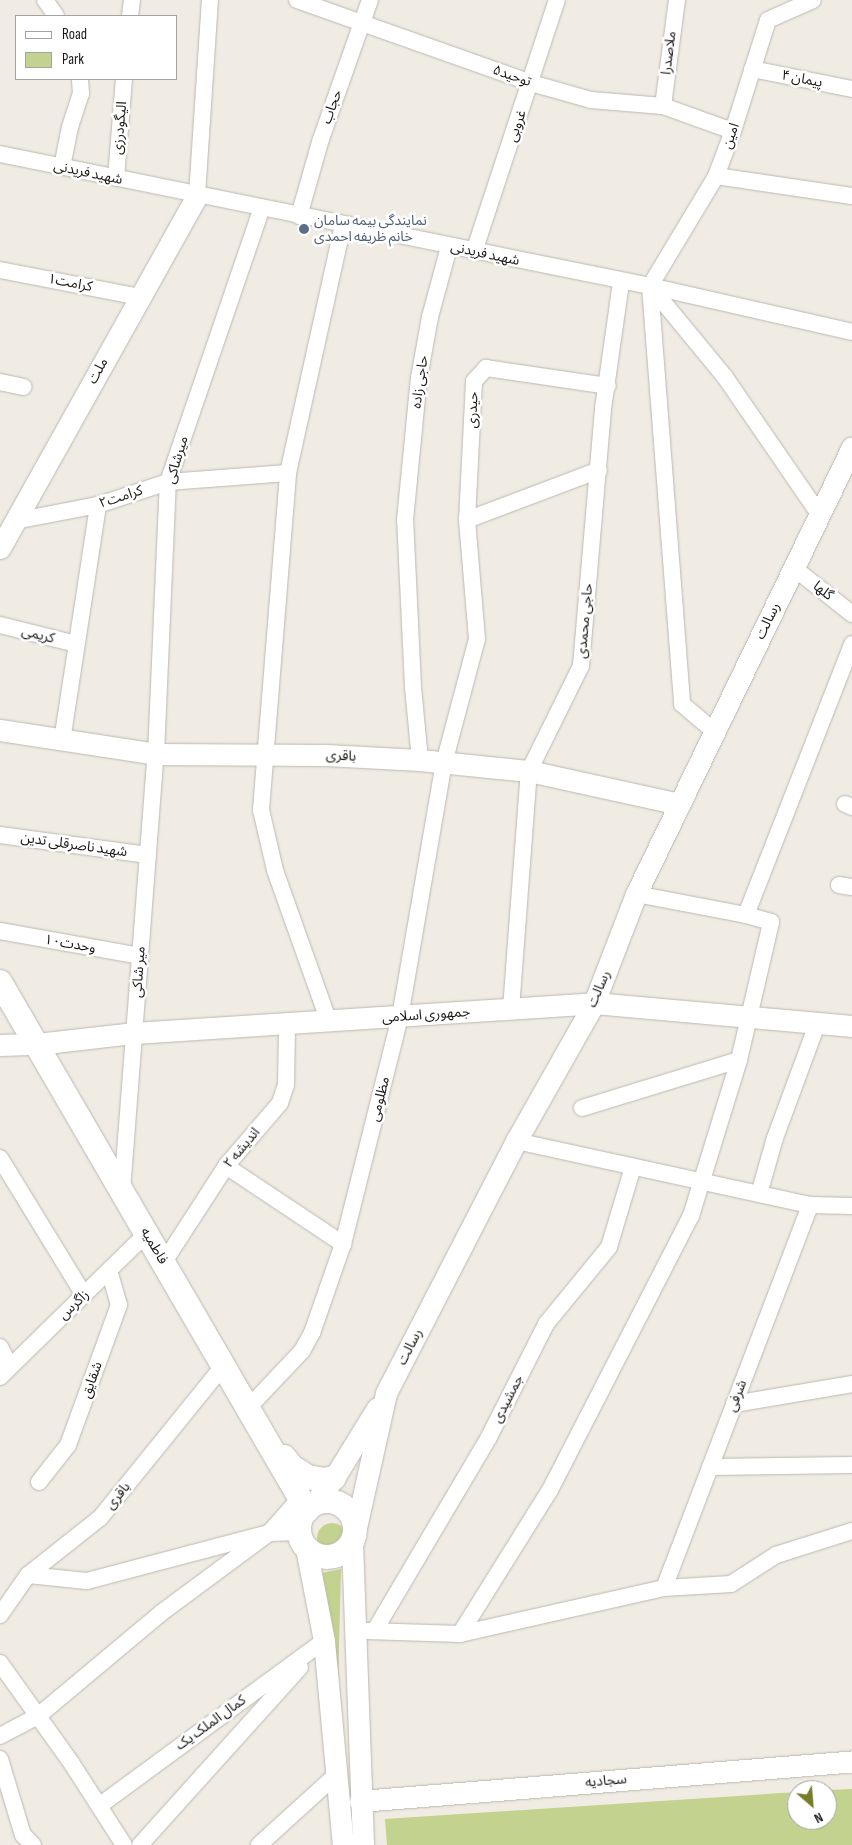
<!DOCTYPE html>
<html>
<head>
<meta charset="utf-8">
<style>
	body { margin:0 }
	#map { position:relative; width:852px; height:1845px; overflow:hidden; background:#f0ece4; font-family:"Sofia Sans Condensed","Noto Sans Arabic",sans-serif }
	div>[style] { position:absolute }
	.green>* { inset:0; background:#c3d28e }
	.round { border-radius:50% }
	.roads { filter:drop-shadow(0 0 1px #bbb8b0) drop-shadow(0 0 1px #bbb8b0) }
	.minor>* { height:16px; margin:-8px; padding:0 8px; transform-origin:8px; border-radius:8px; background:#fff }
	.tertiary>* { height:21px; margin:-10.5px; padding:0 10.5px; transform-origin:10.5px; border-radius:10.5px; background:#fff }
	.secondary>* { height:24px; margin:-12px; padding:0 12px; transform-origin:12px; border-radius:12px; background:#fff }
	.secondary>.ring { margin:-12px; padding:0; box-sizing:content-box; background:none; border:24px solid #fff; border-radius:50% }
	.dots>* { width:14px; height:14px; translate:-50% -50%; box-sizing:border-box; border:2px solid #fff; border-radius:50% }
	span { translate:-50% -50%; white-space:nowrap; text-align:center; line-height:1.15; -webkit-text-stroke:5px #fff; paint-order:stroke }
	.street-label { font-size:14px; color:#191815 }
	.service-label { font-size:14px; color:#4e5e75 }
	.left { translate:0 -50%; text-align:left }
	.legend { position:absolute; left:15px; top:15px; width:162px; height:65px; box-sizing:border-box; background:#fff; border:1px solid #a3a3a1; margin:0; padding:6px 9px; list-style:none; font-size:15px; color:#191815 }
	.legend li { display:flex; align-items:center; gap:10px; height:25px }
	.legend b { width:25px; border:1px solid #a3a3a1 }
	.north { position:absolute; left:787px; top:1780px; width:50px; height:50px; box-sizing:border-box; background:#fff; border:1px solid #a3a3a1; border-radius:50%; rotate:153deg; font-size:14px; font-weight:700; line-height:20px; text-align:center; color:#191815 }
	.north::after { content:''; display:block; margin:auto; width:18px; height:22px; background:#757d28; clip-path:polygon(50% 0,100% 100%,50% 72%,0 100%) }
</style>
</head>
<body>
<div id="map">
	<div class="green">
		<i class="round" style="left:317px;top:1523px;width:30px;height:30px"></i>
		<i style="clip-path:polygon(341px 1569px,338px 1689px,321px 1573px)"></i>
		<i style="clip-path:polygon(852px 1789px,852px 1845px,387px 1845px,385px 1819px,797px 1792px,797px 1820px,827px 1820px,827px 1790px)"></i>
	</div>
	<div class="roads">
		<div class="minor">
			<i style="left:45px;top:0;width:19px;rotate:55deg"></i>
			<i style="left:297px;top:0;width:248px;rotate:19.5deg"></i>
			<i style="left:531px;top:83px;width:62px;rotate:15.8deg"></i>
			<i style="left:591px;top:100px;width:72px;rotate:4.8deg"></i>
			<i style="left:663px;top:106px;width:74px;rotate:19.7deg"></i>
			<i style="left:130px;top:16px;width:16px;rotate:-83deg"></i>
			<i style="left:752px;top:69px;width:102px;rotate:11.3deg"></i>
			<i style="left:663px;top:106px;width:107px;rotate:-82.5deg"></i>
			<i style="left:0;top:154px;width:663px;rotate:11.48deg"></i>
			<i style="left:650px;top:286px;width:207px;rotate:12.8deg"></i>
			<i style="left:62px;top:167px;width:41px;rotate:-78.7deg"></i>
			<i style="left:70px;top:127px;width:35px;rotate:-72deg"></i>
			<i style="left:81px;top:94px;width:15px;rotate:-94deg"></i>
			<i style="left:716px;top:176px;width:137px;rotate:8.4deg"></i>
			<i style="left:116px;top:178px;width:99px;rotate:-85.4deg"></i>
			<i style="left:197px;top:195px;width:195px;rotate:-86.2deg"></i>
			<i style="left:299px;top:216px;width:80px;rotate:-74.1deg"></i>
			<i style="left:321px;top:139px;width:147px;rotate:-70.6deg"></i>
			<i style="left:474px;top:252px;width:265px;rotate:-71.8deg"></i>
			<i style="left:0;top:270px;width:143px;rotate:10.9deg"></i>
			<i style="left:650px;top:286px;width:419px;rotate:85.6deg"></i>
			<i style="left:682px;top:704px;width:42px;rotate:40.2deg"></i>
			<i style="left:650px;top:286px;width:128px;rotate:-59deg"></i>
			<i style="left:716px;top:176px;width:48px;rotate:-69.3deg"></i>
			<i style="left:733px;top:131px;width:116px;rotate:-72.5deg"></i>
			<i style="left:768px;top:20px;width:49px;rotate:-24deg"></i>
			<i style="left:650px;top:286px;width:118px;rotate:50.5deg"></i>
			<i style="left:725px;top:377px;width:166px;rotate:55.5deg"></i>
			<i style="left:0;top:382px;width:24px;rotate:12deg"></i>
			<i style="left:467px;top:520px;width:141px;rotate:-20.7deg"></i>
			<i style="left:15px;top:521px;width:85px;rotate:-10.9deg"></i>
			<i style="left:98px;top:505px;width:74px;rotate:-18.2deg"></i>
			<i style="left:168px;top:482px;width:120px;rotate:-4.3deg"></i>
			<i style="left:794px;top:568px;width:74px;rotate:38.4deg"></i>
			<i style="left:0;top:625px;width:78px;rotate:14deg"></i>
			<i style="left:62px;top:741px;width:239px;rotate:-81.3deg"></i>
			<i style="left:420px;top:760px;width:73px;rotate:-95.5deg"></i>
			<i style="left:413px;top:687px;width:167px;rotate:-92.7deg"></i>
			<i style="left:405px;top:520px;width:143px;rotate:-84.4deg"></i>
			<i style="left:419px;top:378px;width:62px;rotate:-79.8deg"></i>
			<i style="left:430px;top:317px;width:73px;rotate:-74.8deg"></i>
			<i style="left:845px;top:804px;width:8px;rotate:23deg"></i>
			<i style="left:0;top:835px;width:149px;rotate:7.7deg"></i>
			<i style="left:839px;top:885px;width:13px;rotate:9deg"></i>
			<i style="left:636px;top:894px;width:112px;rotate:10.8deg"></i>
			<i style="left:746px;top:915px;width:291px;rotate:-68.6deg"></i>
			<i style="left:0;top:931px;width:142px;rotate:10.1deg"></i>
			<i style="left:511px;top:1009px;width:239px;rotate:-85.7deg"></i>
			<i style="left:529px;top:771px;width:117px;rotate:-63.7deg"></i>
			<i style="left:581px;top:666px;width:258px;rotate:-85.1deg"></i>
			<i style="left:603px;top:409px;width:128px;rotate:-81.9deg"></i>
			<i style="left:329px;top:1022px;width:161px;rotate:-109.6deg"></i>
			<i style="left:275px;top:870px;width:62px;rotate:-103.1deg"></i>
			<i style="left:261px;top:810px;width:338px;rotate:-85.4deg"></i>
			<i style="left:288px;top:473px;width:254px;rotate:-77.5deg"></i>
			<i style="left:582px;top:1108px;width:164px;rotate:-17deg"></i>
			<i style="left:516px;top:1141px;width:301px;rotate:12.3deg"></i>
			<i style="left:810px;top:1205px;width:42px;rotate:1.4deg"></i>
			<i style="left:0;top:1158px;width:161px;rotate:58.5deg"></i>
			<i style="left:226px;top:1166px;width:141px;rotate:33.7deg"></i>
			<i style="left:122px;top:1191px;width:438px;rotate:-85.6deg"></i>
			<i style="left:156px;top:754px;width:272px;rotate:-87.5deg"></i>
			<i style="left:168px;top:482px;width:290px;rotate:-71.1deg"></i>
			<i style="left:759px;top:1194px;width:58px;rotate:-74.1deg"></i>
			<i style="left:775px;top:1138px;width:124px;rotate:-69.7deg"></i>
			<i style="left:164px;top:1262px;width:114px;rotate:-57.1deg"></i>
			<i style="left:226px;top:1166px;width:83px;rotate:-49.4deg"></i>
			<i style="left:280px;top:1103px;width:19px;rotate:-72deg"></i>
			<i style="left:286px;top:1085px;width:60px;rotate:-89deg"></i>
			<i style="left:0;top:1347px;width:22px;rotate:63deg"></i>
			<i style="left:0;top:1377px;width:206px;rotate:-44.4deg"></i>
			<i style="left:734px;top:1404px;width:120px;rotate:-9.6deg"></i>
			<i style="left:249px;top:1407px;width:77px;rotate:-46.6deg"></i>
			<i style="left:302px;top:1351px;width:21px;rotate:-61deg"></i>
			<i style="left:312px;top:1333px;width:94px;rotate:-70.8deg"></i>
			<i style="left:343px;top:1244px;width:234px;rotate:-75.9deg"></i>
			<i style="left:400px;top:1017px;width:258px;rotate:-80.2deg"></i>
			<i style="left:444px;top:763px;width:128px;rotate:-75.1deg"></i>
			<i style="left:477px;top:639px;width:119px;rotate:-94.8deg"></i>
			<i style="left:467px;top:520px;width:139px;rotate:-87.1deg"></i>
			<i style="left:474px;top:381px;width:18px;rotate:-47deg"></i>
			<i style="left:486px;top:368px;width:123px;rotate:8.4deg"></i>
			<i style="left:710px;top:1467px;width:142px;rotate:-0.8deg"></i>
			<i style="left:39px;top:1482px;width:47px;rotate:-51.9deg"></i>
			<i style="left:68px;top:1445px;width:149px;rotate:-70deg"></i>
			<i style="left:119px;top:1305px;width:35px;rotate:-106deg"></i>
			<i style="left:28px;top:1575px;width:59px;rotate:5.8deg"></i>
			<i style="left:87px;top:1581px;width:188px;rotate:-14.8deg"></i>
			<i style="left:269px;top:1533px;width:30px;rotate:-2deg"></i>
			<i style="left:664px;top:1588px;width:410px;rotate:-69.1deg"></i>
			<i style="left:0;top:1615px;width:49px;rotate:-55deg"></i>
			<i style="left:28px;top:1575px;width:92px;rotate:-38.4deg"></i>
			<i style="left:100px;top:1518px;width:197px;rotate:-51deg"></i>
			<i style="left:375px;top:1630px;width:224px;rotate:-59.4deg"></i>
			<i style="left:489px;top:1437px;width:127px;rotate:-63.2deg"></i>
			<i style="left:546px;top:1324px;width:99px;rotate:-50.7deg"></i>
			<i style="left:609px;top:1247px;width:84px;rotate:-73.3deg"></i>
			<i style="left:367px;top:1631px;width:93px;rotate:1.8deg"></i>
			<i style="left:460px;top:1634px;width:209px;rotate:-12.7deg"></i>
			<i style="left:664px;top:1588px;width:67px;rotate:-3.4deg"></i>
			<i style="left:731px;top:1584px;width:54px;rotate:-32.8deg"></i>
			<i style="left:776px;top:1555px;width:80px;rotate:-17.5deg"></i>
			<i style="left:460px;top:1634px;width:170px;rotate:-58deg"></i>
			<i style="left:550px;top:1490px;width:308px;rotate:-62.8deg"></i>
			<i style="left:691px;top:1216px;width:163px;rotate:-72.9deg"></i>
			<i style="left:739px;top:1060px;width:142px;rotate:-76.9deg"></i>
			<i style="left:771px;top:922px;width:26px;rotate:-164deg"></i>
			<i style="left:0;top:1663px;width:124px;rotate:54.5deg"></i>
			<i style="left:72px;top:1764px;width:96px;rotate:57.3deg"></i>
			<i style="left:0;top:1736px;width:43px;rotate:-27.8deg"></i>
			<i style="left:38px;top:1716px;width:160px;rotate:-39.9deg"></i>
			<i style="left:161px;top:1613px;width:134px;rotate:-36.5deg"></i>
			<i style="left:269px;top:1533px;width:48px;rotate:-48.4deg"></i>
			<i style="left:0;top:1759px;width:79px;rotate:73.2deg"></i>
			<i style="left:23px;top:1835px;width:14px;rotate:45deg"></i>
			<i style="left:99px;top:1806px;width:279px;rotate:-36.3deg"></i>
			<i style="left:140px;top:1845px;width:239px;rotate:-48deg"></i>
			<i style="left:259px;top:1845px;width:105px;rotate:-42.3deg"></i>
		</div>
		<div class="tertiary">
			<i style="left:0;top:548px;width:404px;rotate:-60.8deg"></i>
			<i style="left:0;top:730px;width:158px;rotate:8.7deg"></i>
			<i style="left:156px;top:754px;width:170px;rotate:0.3deg"></i>
			<i style="left:326px;top:755px;width:94px;rotate:3deg"></i>
			<i style="left:420px;top:760px;width:110px;rotate:5.8deg"></i>
			<i style="left:529px;top:771px;width:154px;rotate:12.4deg"></i>
			<i style="left:0;top:1045px;width:37px;rotate:-2deg"></i>
			<i style="left:37px;top:1044px;width:98px;rotate:-6.5deg"></i>
			<i style="left:134px;top:1033px;width:461px;rotate:-3.7deg"></i>
			<i style="left:594px;top:1003px;width:259px;rotate:5.1deg"></i>
			<i style="left:312px;top:1506px;width:36px;rotate:-52deg"></i>
			<i style="left:334px;top:1478px;width:82px;rotate:-58.4deg"></i>
			<i style="left:355px;top:1532px;width:142px;rotate:-77.4deg"></i>
			<i style="left:386px;top:1393px;width:284px;rotate:-62.7deg"></i>
			<i style="left:516px;top:1141px;width:159px;rotate:-60.5deg"></i>
			<i style="left:594px;top:1003px;width:117px;rotate:-68.9deg"></i>
			<i style="left:636px;top:894px;width:496px;rotate:-64.2deg"></i>
			<i style="left:352px;top:1543px;width:302px;rotate:87.9deg"></i>
			<i style="left:306px;top:1548px;width:95px;rotate:79deg"></i>
			<i style="left:324px;top:1641px;width:205px;rotate:84.7deg"></i>
			<i style="left:360px;top:1801px;width:494px;rotate:-4.6deg"></i>
		</div>
		<div class="secondary">
			<i style="left:0;top:982px;width:611px;rotate:59.82deg"></i>
			<i style="left:284px;top:1457px;width:13px;rotate:51deg"></i>
			<i style="left:292px;top:1467px;width:19px;rotate:32deg"></i>
			<i style="left:308px;top:1477px;width:15px;rotate:11deg"></i>
			<i style="left:323px;top:1480px;width:11px;rotate:-10deg"></i>
			<i class="ring" style="left:299px;top:1501px;width:32px;height:32px"></i>
		</div>
	</div>
	<div class="dots">
		<i style="left:304px;top:229px;background:#5c6f8a"></i>
	</div>
	<div class="street-label">
		<span style="left:669px;top:53px;rotate:-83deg">ملاصدرا</span>
		<span style="left:512px;top:76px;rotate:19deg">توحید۵</span>
		<span style="left:802px;top:79px;rotate:11deg">پیمان ۴</span>
		<span style="left:332px;top:107px;rotate:-70deg">حجاب</span>
		<span style="left:517px;top:126px;rotate:-71deg">غروبی</span>
		<span style="left:120px;top:128px;rotate:-85deg">الیگودرزی</span>
		<span style="left:731px;top:136px;rotate:-71deg">امین</span>
		<span style="left:88px;top:173px;rotate:12deg">شهید فریدنی</span>
		<span style="left:485px;top:254px;rotate:12deg">شهید فریدنی</span>
		<span style="left:70px;top:283px;rotate:11deg">کرامت۱</span>
		<span style="left:98px;top:371px;rotate:-61deg">ملت</span>
		<span style="left:420px;top:382px;rotate:-82deg">حاجی زاده</span>
		<span style="left:473px;top:410px;rotate:-88deg">حیدری</span>
		<span style="left:177px;top:460px;rotate:-73deg">میرشاکی</span>
		<span style="left:121px;top:497px;rotate:-18deg">کرامت۲</span>
		<span style="left:823px;top:591px;rotate:38deg">گلها</span>
		<span style="left:585px;top:621px;rotate:-85deg">حاجی محمدی</span>
		<span style="left:768px;top:621px;rotate:-64deg">رسالت</span>
		<span style="left:38px;top:635px;rotate:14deg">کریمی</span>
		<span style="left:341px;top:756px;rotate:3deg">باقری</span>
		<span style="left:74px;top:845px;rotate:8deg">شهید ناصرقلی تدین</span>
		<span style="left:70px;top:944px;rotate:10deg">وحدت۱۰</span>
		<span style="left:139px;top:972px;rotate:-86deg">میر شاکی</span>
		<span style="left:599px;top:989px;rotate:-67deg">رسالت</span>
		<span style="left:426px;top:1015px;rotate:-4deg">جمهوری اسلامی</span>
		<span style="left:380px;top:1099px;rotate:-76deg">مظلومی</span>
		<span style="left:242px;top:1148px;rotate:-50deg">اندیشه ۲</span>
		<span style="left:154px;top:1246px;rotate:60deg">فاطمیه</span>
		<span style="left:74px;top:1305px;rotate:-44deg">زاگرس</span>
		<span style="left:410px;top:1347px;rotate:-63deg">رسالت</span>
		<span style="left:92px;top:1380px;rotate:-70deg">شقایق</span>
		<span style="left:737px;top:1396px;rotate:-69deg">شرفی</span>
		<span style="left:508px;top:1399px;rotate:-63deg">جمشیدی</span>
		<span style="left:118px;top:1496px;rotate:-51deg">باقری</span>
		<span style="left:211px;top:1723px;rotate:-36deg">کمال الملک یک</span>
		<span style="left:606px;top:1781px;rotate:-5deg">سجادیه</span>
	</div>
	<div class="service-label">
		<span class="left" style="left:314px;top:229px">نمایندگی بیمه سامان<br>خانم ظریفه احمدی</span>
	</div>
	<ul class="legend">
	<li><b style="height:6px;background:#fff"></b>Road</li>
	<li><b style="height:14px;background:#c3d28e"></b>Park</li>
	</ul>
	<div class="north">N</div>
</div>
</body>
</html>
